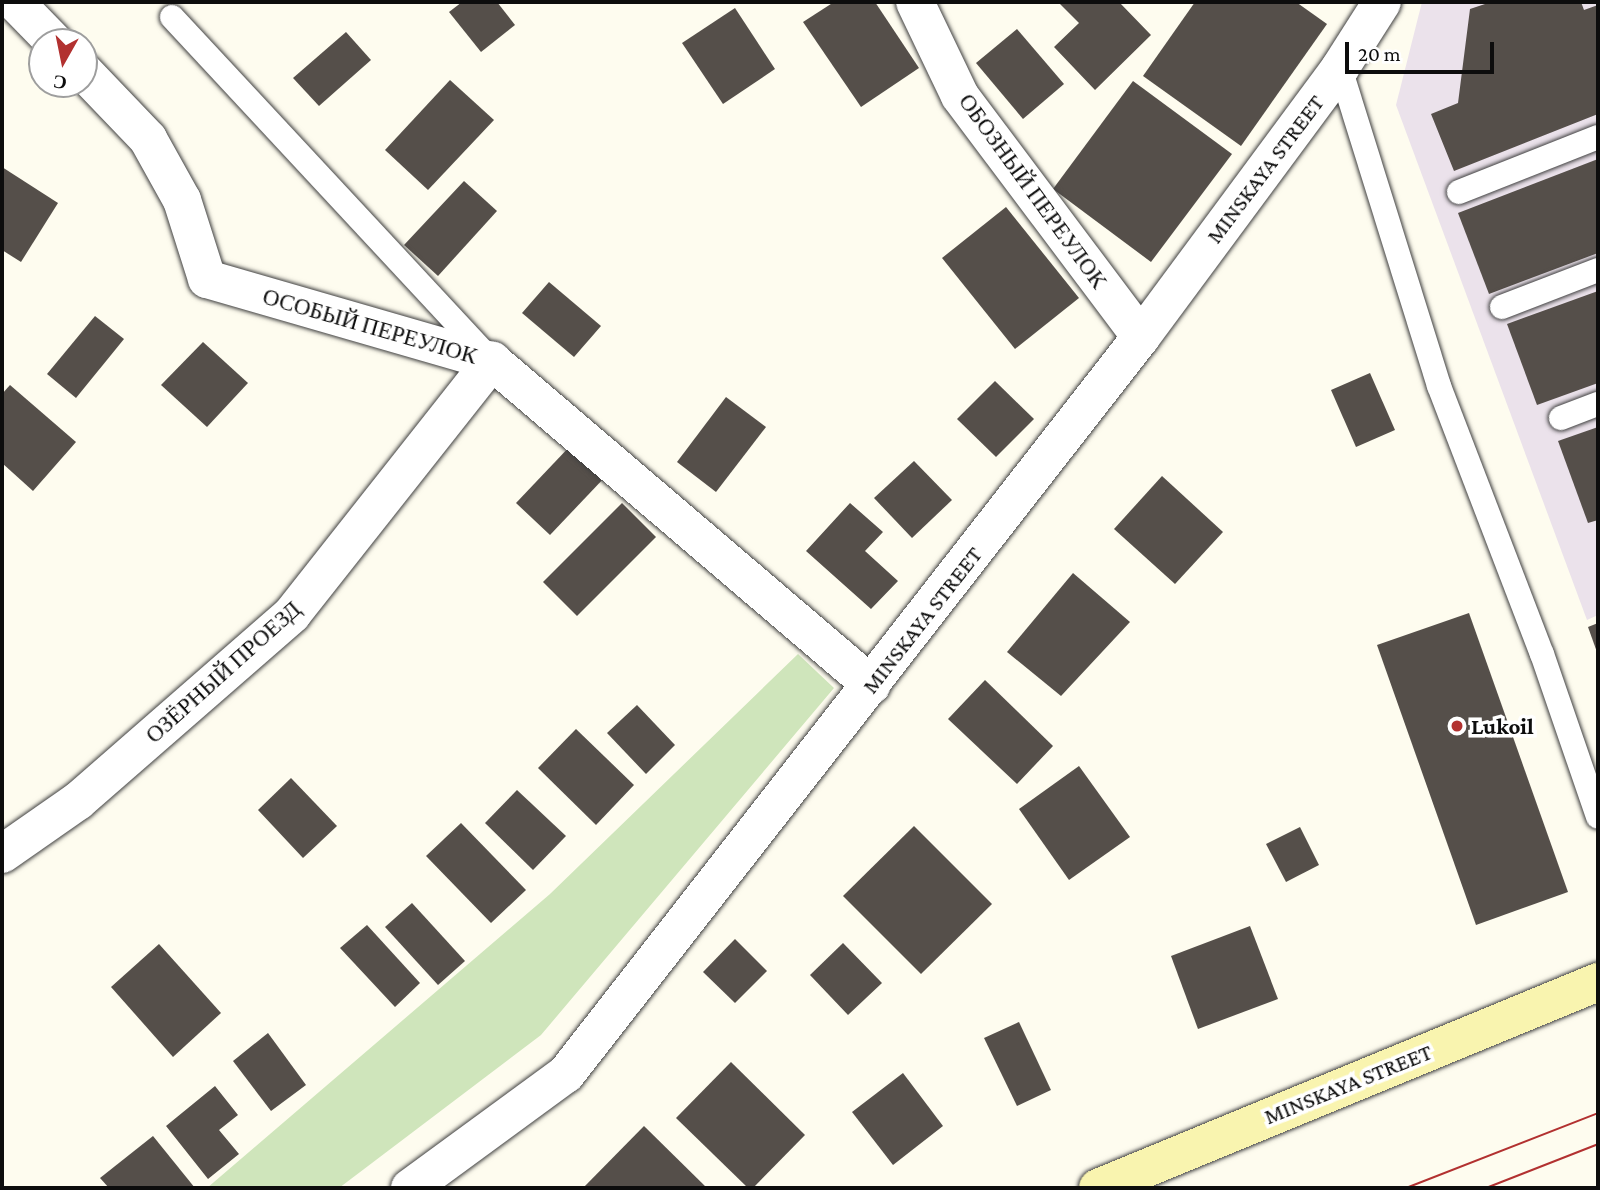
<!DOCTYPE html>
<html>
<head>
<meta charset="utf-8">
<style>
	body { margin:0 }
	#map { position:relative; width:1600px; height:1190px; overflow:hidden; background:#fefcef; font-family:"Crimson Pro",serif }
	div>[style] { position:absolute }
	.industrial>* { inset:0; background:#ebe2eb }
	.green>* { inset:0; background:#cfe5bb }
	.building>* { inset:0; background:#554f4a }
	.roads { filter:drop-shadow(0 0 2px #404040) drop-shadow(0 0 2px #404040) }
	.service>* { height:24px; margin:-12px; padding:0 12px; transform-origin:12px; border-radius:12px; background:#fff }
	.minor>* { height:38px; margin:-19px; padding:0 19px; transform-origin:19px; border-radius:19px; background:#fff }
	.secondary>* { height:38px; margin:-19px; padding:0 19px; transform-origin:19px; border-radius:19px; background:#f9f4af }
	.tram>* { height:2px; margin:-1px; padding:0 1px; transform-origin:1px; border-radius:1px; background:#b23130 }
	.dots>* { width:19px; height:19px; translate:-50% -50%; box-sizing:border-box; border:4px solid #fff; border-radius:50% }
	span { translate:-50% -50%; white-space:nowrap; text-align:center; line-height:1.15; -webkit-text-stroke:7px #fff; paint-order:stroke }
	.street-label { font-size:23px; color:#0d0d0d }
	.poi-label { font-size:23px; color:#0d0d0d; font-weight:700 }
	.left { translate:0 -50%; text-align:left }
	.frame { position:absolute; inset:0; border:4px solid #0d0d0d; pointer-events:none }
	.north { position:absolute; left:28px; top:28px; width:70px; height:70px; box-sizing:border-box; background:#fff; border:2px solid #9e9e9e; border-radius:50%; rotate:189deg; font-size:19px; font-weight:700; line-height:28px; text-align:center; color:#0d0d0d }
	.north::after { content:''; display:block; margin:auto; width:24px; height:32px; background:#b23130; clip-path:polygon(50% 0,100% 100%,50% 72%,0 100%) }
	.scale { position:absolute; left:1345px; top:42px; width:149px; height:32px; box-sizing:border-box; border:4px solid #0d0d0d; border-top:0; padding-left:9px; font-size:21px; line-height:24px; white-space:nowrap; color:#0d0d0d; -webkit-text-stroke:5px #fff; paint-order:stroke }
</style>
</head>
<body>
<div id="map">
	<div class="industrial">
		<i style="clip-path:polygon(1422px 2px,1598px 2px,1598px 615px,1587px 620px,1396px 105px)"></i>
	</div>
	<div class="green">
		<i style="clip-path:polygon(798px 654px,834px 688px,541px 1035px,339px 1188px,207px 1188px,550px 894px)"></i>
	</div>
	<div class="building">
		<i style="clip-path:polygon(462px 2px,497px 2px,515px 25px,481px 52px,449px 12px)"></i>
		<i style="clip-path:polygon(834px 2px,875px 2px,919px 68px,861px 107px,803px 22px)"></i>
		<i style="clip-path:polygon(1058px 2px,1119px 2px,1151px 35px,1095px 90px,1054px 47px,1079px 23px)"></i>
		<i style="clip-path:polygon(1195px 2px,1296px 2px,1327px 24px,1241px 146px,1143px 76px)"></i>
		<i style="clip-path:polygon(1491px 2px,1581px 2px,1584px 10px,1598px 5px,1598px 114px,1454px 171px,1431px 114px,1458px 103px,1470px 9px)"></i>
		<i style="clip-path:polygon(735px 8px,775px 69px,723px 104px,682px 43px)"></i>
		<i style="clip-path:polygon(1017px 29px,1064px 84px,1023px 119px,976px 63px)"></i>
		<i style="clip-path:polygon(346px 32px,371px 60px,319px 106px,293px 78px)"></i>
		<i style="clip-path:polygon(450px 80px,494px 120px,428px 190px,385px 150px)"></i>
		<i style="clip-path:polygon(1133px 81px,1232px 154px,1151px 262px,1053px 189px)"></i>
		<i style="clip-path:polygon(1598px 159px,1598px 253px,1489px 294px,1458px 213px)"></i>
		<i style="clip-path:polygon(2px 167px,58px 203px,21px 262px,2px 250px)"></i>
		<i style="clip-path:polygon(464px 181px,497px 211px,438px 276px,404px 245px)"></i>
		<i style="clip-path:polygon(1006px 207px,1079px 298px,1015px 349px,942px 258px)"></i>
		<i style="clip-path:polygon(549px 282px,601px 326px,574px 357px,522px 313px)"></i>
		<i style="clip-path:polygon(1598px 291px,1598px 383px,1537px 405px,1507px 324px)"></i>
		<i style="clip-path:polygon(95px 316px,124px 339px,76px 398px,47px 374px)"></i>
		<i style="clip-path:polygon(203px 342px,248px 383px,207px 427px,161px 385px)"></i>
		<i style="clip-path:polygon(1370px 373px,1395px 430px,1356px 447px,1331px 390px)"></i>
		<i style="clip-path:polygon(995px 381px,1034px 419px,996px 457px,957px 419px)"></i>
		<i style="clip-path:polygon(10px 385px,76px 442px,33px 491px,2px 463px,2px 394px)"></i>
		<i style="clip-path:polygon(726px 397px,766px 427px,716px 492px,677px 462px)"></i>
		<i style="clip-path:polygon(1598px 427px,1598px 520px,1588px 523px,1558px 441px)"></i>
		<i style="clip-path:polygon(572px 444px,606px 476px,550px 535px,516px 503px)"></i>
		<i style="clip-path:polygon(914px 461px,952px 500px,912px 538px,874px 498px)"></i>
		<i style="clip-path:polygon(1162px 476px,1223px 532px,1175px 584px,1114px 529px)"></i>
		<i style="clip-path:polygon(622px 503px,656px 537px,577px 616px,543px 582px)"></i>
		<i style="clip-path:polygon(850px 503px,883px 532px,865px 551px,898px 581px,871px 609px,806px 551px)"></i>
		<i style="clip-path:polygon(1073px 573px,1130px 622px,1061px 696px,1007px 652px)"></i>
		<i style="clip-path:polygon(1469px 613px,1568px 892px,1476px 925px,1377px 645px)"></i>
		<i style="clip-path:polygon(1598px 623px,1598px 655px,1588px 627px)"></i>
		<i style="clip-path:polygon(985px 680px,1053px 746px,1017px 784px,948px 719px)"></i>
		<i style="clip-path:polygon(637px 705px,675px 745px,646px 774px,607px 733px)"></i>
		<i style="clip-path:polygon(576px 729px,634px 785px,596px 825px,538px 768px)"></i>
		<i style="clip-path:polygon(1079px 766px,1130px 837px,1069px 880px,1019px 809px)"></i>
		<i style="clip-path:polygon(291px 778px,337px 826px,303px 858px,258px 810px)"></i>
		<i style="clip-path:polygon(517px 790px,566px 836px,533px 870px,485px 823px)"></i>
		<i style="clip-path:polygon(461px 823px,526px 890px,491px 923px,426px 856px)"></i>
		<i style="clip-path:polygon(914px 826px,992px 904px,921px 974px,843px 896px)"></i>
		<i style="clip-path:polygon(1300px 827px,1319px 865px,1286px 882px,1266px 844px)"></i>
		<i style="clip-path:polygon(412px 903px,465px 961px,438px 985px,385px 927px)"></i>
		<i style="clip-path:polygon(367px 925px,420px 983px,395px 1007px,340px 948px)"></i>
		<i style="clip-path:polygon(1250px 926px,1278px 999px,1198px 1029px,1171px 956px)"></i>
		<i style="clip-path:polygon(735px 939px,767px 971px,735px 1003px,703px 972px)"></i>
		<i style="clip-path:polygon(843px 943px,882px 983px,848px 1015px,810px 975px)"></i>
		<i style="clip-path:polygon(159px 944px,221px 1013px,173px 1057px,111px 987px)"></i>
		<i style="clip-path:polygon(1019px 1022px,1051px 1090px,1017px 1106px,984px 1038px)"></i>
		<i style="clip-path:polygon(268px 1033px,306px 1085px,271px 1111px,233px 1061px)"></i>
		<i style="clip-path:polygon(731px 1062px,805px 1135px,753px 1188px,748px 1188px,676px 1118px)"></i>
		<i style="clip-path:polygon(903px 1073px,943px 1126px,893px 1165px,852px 1112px)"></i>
		<i style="clip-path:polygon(215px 1086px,238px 1115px,219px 1130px,239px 1154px,208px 1179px,166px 1126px)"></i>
		<i style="clip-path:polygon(644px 1126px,707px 1188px,583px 1188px)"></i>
		<i style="clip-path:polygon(153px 1136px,195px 1188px,109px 1188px,100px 1178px)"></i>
	</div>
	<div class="roads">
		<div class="service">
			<i style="left:172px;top:17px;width:464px;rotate:47.1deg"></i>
			<i style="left:1340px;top:68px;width:333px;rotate:72.7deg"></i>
			<i style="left:1439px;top:386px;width:287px;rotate:69deg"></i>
			<i style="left:1542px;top:654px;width:172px;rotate:71deg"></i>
			<i style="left:1459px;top:192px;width:149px;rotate:-21.6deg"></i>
			<i style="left:1502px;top:307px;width:103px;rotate:-21.1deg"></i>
			<i style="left:1561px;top:418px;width:40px;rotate:-21deg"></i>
		</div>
		<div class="minor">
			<i style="left:15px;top:2px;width:56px;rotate:45.7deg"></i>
			<i style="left:915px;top:2px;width:104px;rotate:64.4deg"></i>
			<i style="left:960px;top:96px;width:301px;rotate:53.1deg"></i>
			<i style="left:84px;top:72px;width:93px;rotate:46.3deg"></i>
			<i style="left:148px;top:139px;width:70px;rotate:60.9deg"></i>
			<i style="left:182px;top:200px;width:83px;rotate:72.4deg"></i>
			<i style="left:207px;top:279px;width:297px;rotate:16.1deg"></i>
			<i style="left:492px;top:361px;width:499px;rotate:40.5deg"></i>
			<i style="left:2px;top:854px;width:93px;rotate:-34.9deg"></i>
			<i style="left:78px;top:801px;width:284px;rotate:-41.1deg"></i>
			<i style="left:292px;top:614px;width:323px;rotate:-51.7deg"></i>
			<i style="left:410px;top:1188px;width:193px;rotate:-36.2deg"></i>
			<i style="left:566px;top:1074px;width:935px;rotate:-52.04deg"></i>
			<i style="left:1141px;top:337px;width:335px;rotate:-53.5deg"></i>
			<i style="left:1340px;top:68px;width:78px;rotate:-57.5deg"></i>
		</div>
		<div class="secondary">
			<i style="left:1098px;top:1188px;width:541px;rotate:-22.39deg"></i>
		</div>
	</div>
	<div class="tram">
		<i style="left:1406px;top:1188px;width:206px;rotate:-21.3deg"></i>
		<i style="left:1486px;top:1188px;width:120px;rotate:-21.4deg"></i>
	</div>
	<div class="dots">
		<i style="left:1457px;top:726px;background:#b23130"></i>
	</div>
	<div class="street-label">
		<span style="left:1265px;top:169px;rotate:-53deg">MINSKAYA STREET</span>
		<span style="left:1033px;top:191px;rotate:54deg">ОБОЗНЫЙ ПЕРЕУЛОК</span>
		<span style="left:370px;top:326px;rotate:16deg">ОСОБЫЙ ПЕРЕУЛОК</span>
		<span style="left:922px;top:620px;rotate:-52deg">MINSKAYA STREET</span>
		<span style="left:223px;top:672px;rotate:-42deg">ОЗЁРНЫЙ ПРОЕЗД</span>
		<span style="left:1348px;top:1084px;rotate:-22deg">MINSKAYA STREET</span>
	</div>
	<div class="poi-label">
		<span class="left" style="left:1471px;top:726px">Lukoil</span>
	</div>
	<div class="frame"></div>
	<div class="north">С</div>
	<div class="scale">20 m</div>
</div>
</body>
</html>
